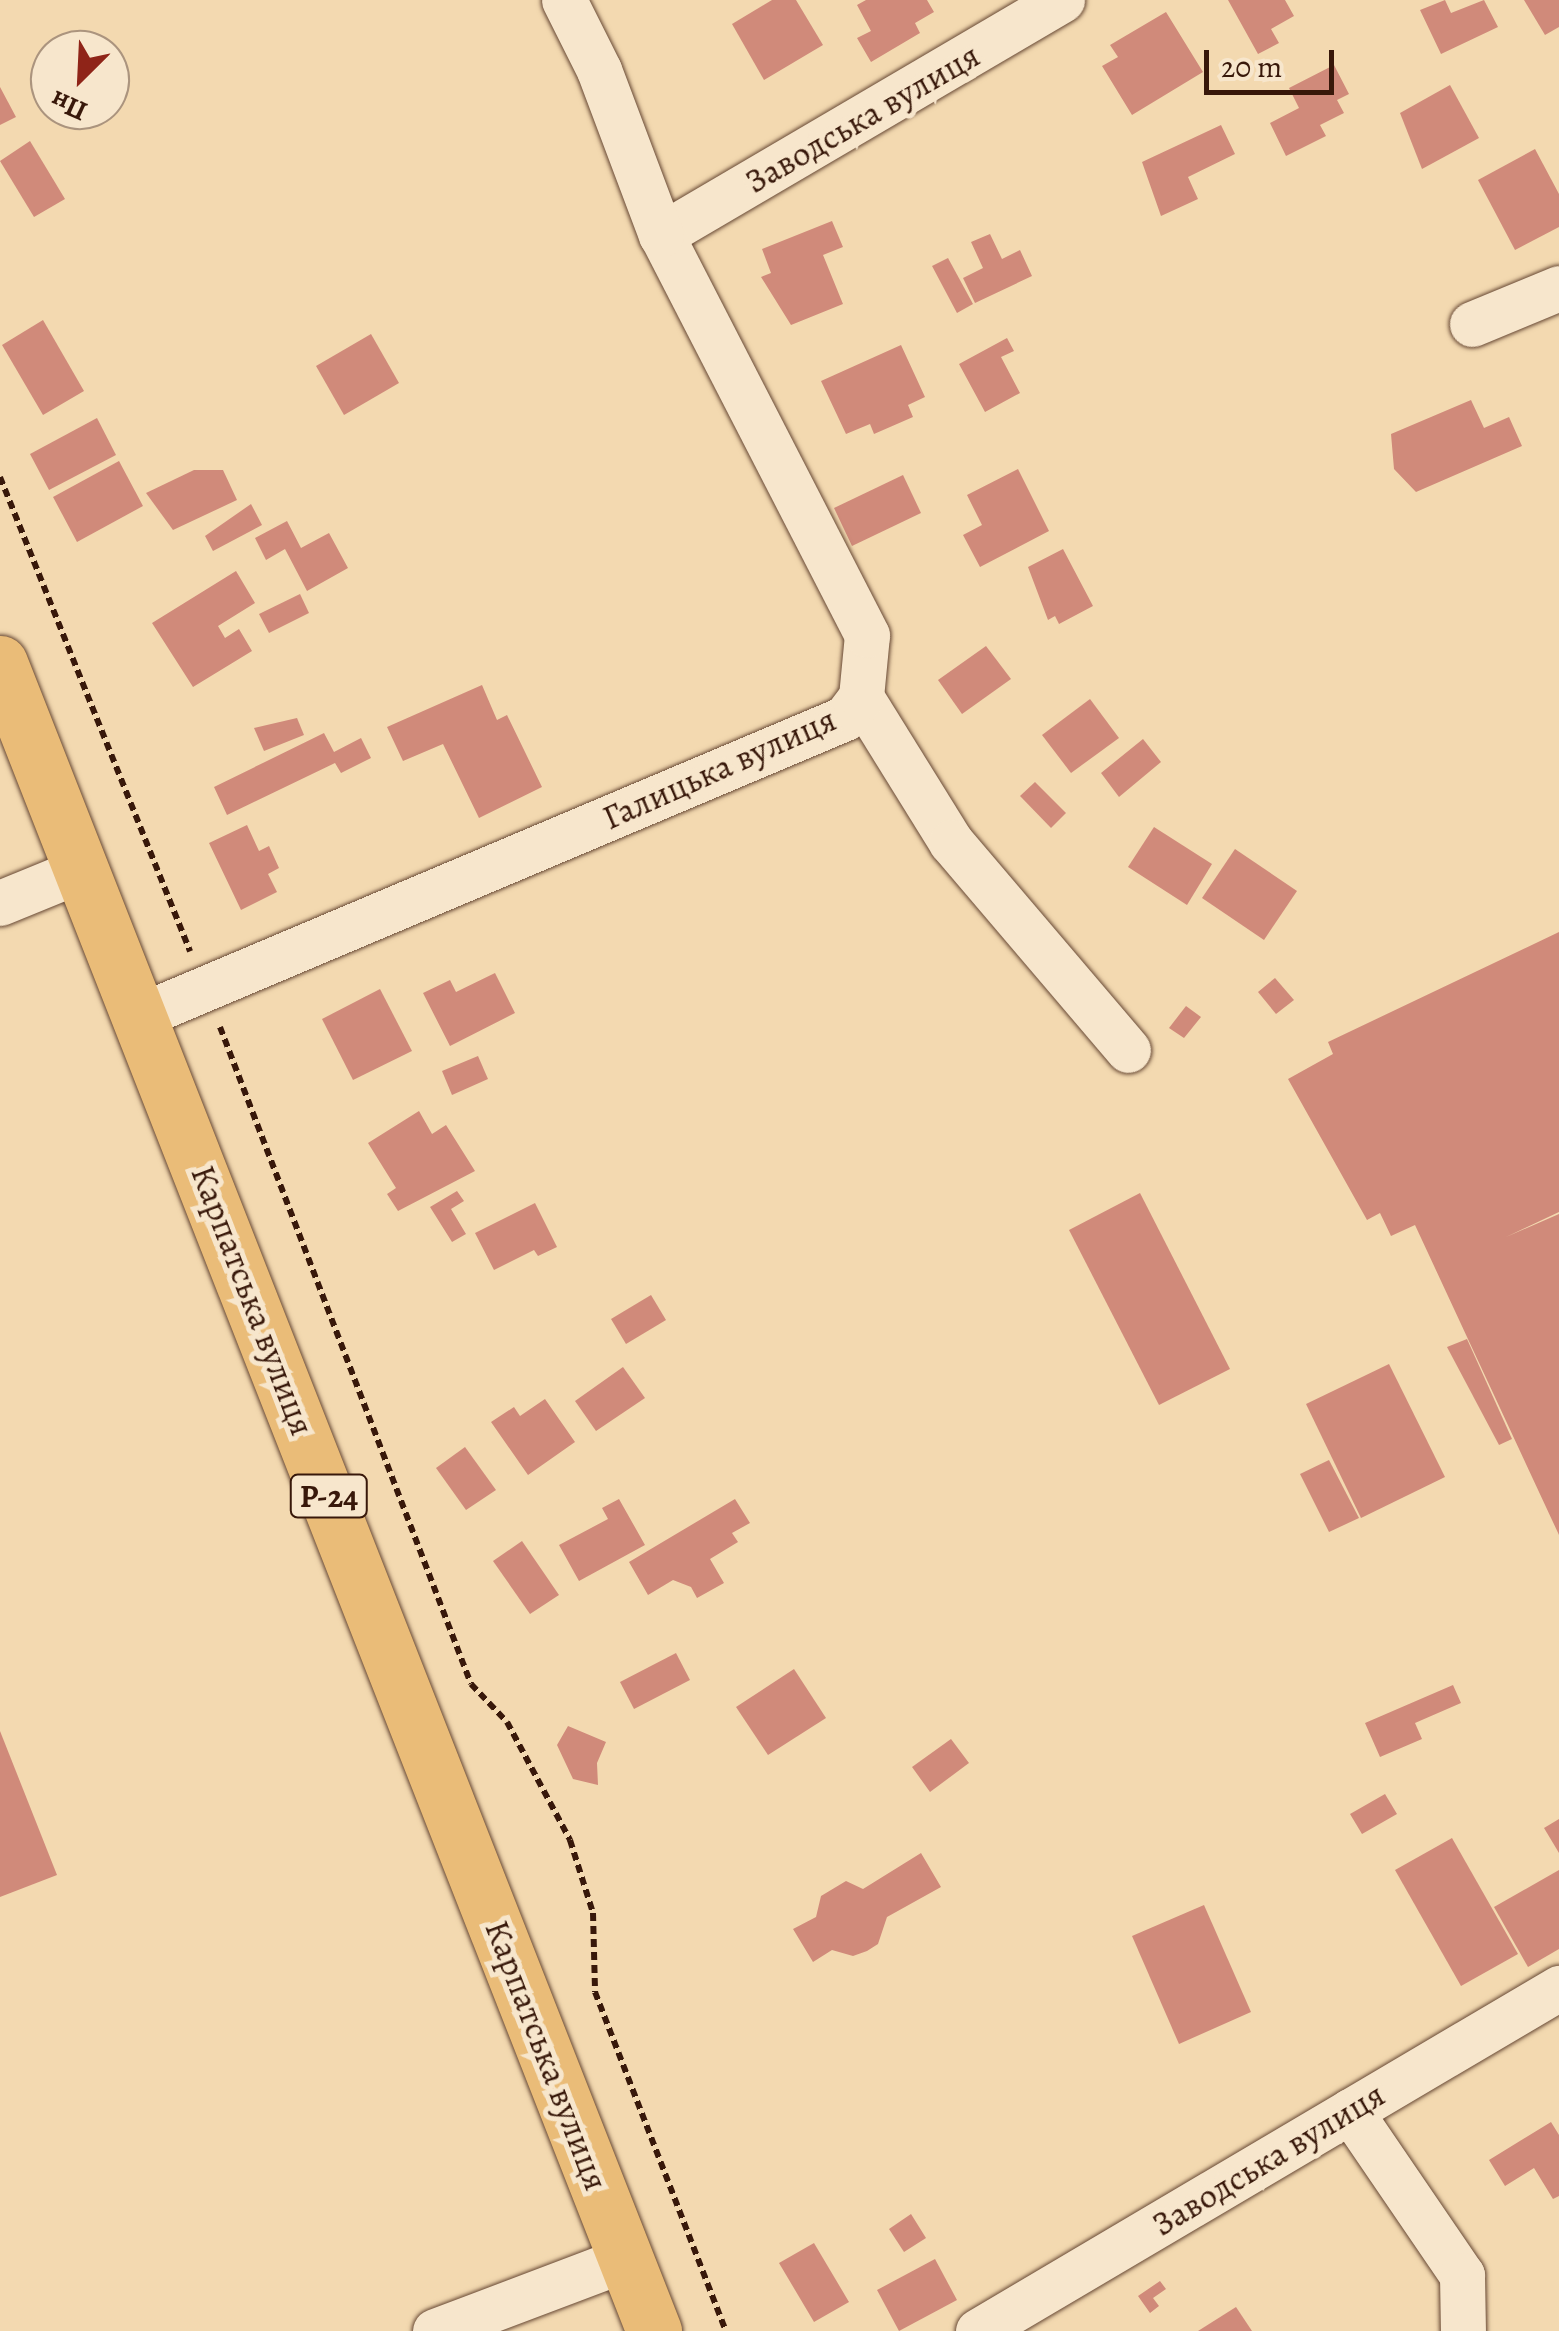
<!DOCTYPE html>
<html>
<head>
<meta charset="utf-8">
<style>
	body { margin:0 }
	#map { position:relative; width:1559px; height:2331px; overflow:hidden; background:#f3d9b0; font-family:Alegreya,serif }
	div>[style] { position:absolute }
	.building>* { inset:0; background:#d08a7a }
	.path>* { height:6px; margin-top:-3px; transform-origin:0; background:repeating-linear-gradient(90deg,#38180a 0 8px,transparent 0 13px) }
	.roads { filter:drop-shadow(0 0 2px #674834) drop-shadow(0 0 2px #674834) }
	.minor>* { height:45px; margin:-22.5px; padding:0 22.5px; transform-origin:22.5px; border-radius:22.5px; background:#f7e6cc }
	.major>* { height:55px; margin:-27.5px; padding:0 27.5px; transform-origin:27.5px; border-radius:27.5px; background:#eabc78 }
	span { translate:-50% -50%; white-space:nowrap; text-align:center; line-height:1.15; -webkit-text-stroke:10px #f7e6cc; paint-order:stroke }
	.shield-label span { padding:2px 8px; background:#f7e6cc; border:2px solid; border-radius:8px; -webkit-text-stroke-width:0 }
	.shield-label { font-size:32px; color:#38180a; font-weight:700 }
	.street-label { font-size:35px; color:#38180a }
	.north { position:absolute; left:30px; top:30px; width:100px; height:100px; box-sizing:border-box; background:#f7e6cc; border:2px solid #ab947e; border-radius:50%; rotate:204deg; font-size:28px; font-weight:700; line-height:40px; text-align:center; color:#38180a }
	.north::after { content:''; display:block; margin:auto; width:35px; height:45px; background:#8f2418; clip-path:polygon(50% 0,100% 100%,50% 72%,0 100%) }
	.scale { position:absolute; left:1204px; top:50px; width:130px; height:45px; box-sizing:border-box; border:5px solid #38180a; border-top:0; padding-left:12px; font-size:30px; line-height:35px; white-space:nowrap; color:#38180a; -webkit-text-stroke:8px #f7e6cc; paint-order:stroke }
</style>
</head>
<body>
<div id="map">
	<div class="building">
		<i style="clip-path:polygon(772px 0,796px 0,823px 45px,764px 80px,732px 24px)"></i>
		<i style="clip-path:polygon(866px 0,927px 0,934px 12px,915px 23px,920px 33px,871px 62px,857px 38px,871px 31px,857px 5px)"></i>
		<i style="clip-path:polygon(1228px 0,1285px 0,1294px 16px,1271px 29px,1279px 43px,1258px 54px)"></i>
		<i style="clip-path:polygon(1445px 0,1451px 13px,1484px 0,1498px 27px,1441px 54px,1420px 10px)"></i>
		<i style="clip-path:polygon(1524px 0,1559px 0,1559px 27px,1545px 35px)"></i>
		<i style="clip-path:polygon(1166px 12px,1203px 72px,1132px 115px,1102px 66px,1118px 57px,1110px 45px)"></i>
		<i style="clip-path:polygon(1334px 65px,1349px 94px,1337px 100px,1344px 113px,1320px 125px,1326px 136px,1286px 156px,1270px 123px,1299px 108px,1289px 88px)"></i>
		<i style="clip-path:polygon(1450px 85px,1479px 138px,1422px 169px,1400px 113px)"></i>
		<i style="clip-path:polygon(0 87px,16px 117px,0 125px)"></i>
		<i style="clip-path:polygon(1221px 125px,1235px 154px,1188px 177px,1198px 199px,1161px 216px,1142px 162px)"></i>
		<i style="clip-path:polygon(30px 141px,65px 199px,34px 217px,0 161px)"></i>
		<i style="clip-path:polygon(1535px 149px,1559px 194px,1559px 227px,1515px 250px,1478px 180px)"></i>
		<i style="clip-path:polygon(832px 221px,843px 247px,823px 255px,843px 304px,791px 325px,761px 277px,771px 273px,762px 249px)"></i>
		<i style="clip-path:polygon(990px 234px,1002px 259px,1020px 250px,1032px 276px,975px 303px,963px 278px,983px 268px,971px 242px)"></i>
		<i style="clip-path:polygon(948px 258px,973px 304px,957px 313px,932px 266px)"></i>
		<i style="clip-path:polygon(43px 320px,84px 391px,43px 415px,2px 345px)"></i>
		<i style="clip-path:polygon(371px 334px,399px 383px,344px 415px,316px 366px)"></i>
		<i style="clip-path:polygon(1007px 338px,1014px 351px,1001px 357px,1020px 393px,985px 412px,959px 364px)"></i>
		<i style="clip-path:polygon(901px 345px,925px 397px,908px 405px,913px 417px,874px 434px,870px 424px,846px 434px,821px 381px)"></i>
		<i style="clip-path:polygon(1471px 400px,1484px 428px,1509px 417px,1522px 446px,1416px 492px,1394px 469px,1391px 434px)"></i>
		<i style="clip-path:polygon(97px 418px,116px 455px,49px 490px,30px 454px)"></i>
		<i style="clip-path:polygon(119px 461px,143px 506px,77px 542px,53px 497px)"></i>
		<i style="clip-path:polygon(1018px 469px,1049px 531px,980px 567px,963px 535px,982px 525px,967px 495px)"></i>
		<i style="clip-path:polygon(194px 470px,223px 470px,237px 500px,173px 530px,146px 493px)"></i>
		<i style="clip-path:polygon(903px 475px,921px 513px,852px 546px,834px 508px)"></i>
		<i style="clip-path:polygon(251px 504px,262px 525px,213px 551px,205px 536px)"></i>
		<i style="clip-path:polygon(287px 521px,301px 548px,329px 533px,348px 568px,307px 591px,285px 549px,266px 560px,255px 538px)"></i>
		<i style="clip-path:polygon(1063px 549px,1093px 606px,1059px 624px,1055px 616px,1048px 620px,1028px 567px)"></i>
		<i style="clip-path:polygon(236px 571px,255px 603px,218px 626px,225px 638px,239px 629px,252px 651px,193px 687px,152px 623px)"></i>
		<i style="clip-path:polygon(300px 594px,309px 613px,269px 633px,259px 614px)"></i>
		<i style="clip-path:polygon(986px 646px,1011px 679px,962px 714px,938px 680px)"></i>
		<i style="clip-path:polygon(482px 685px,497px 720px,507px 715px,542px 787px,479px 818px,443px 744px,403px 761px,387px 727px)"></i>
		<i style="clip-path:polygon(1090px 699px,1119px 738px,1071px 773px,1042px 735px)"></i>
		<i style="clip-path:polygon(297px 718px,304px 735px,264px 751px,254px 728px)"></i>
		<i style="clip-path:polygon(324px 733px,334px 752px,361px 738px,371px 758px,341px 773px,335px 763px,227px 815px,214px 787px)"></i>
		<i style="clip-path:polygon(1143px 739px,1161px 762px,1119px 797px,1101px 773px)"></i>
		<i style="clip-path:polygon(1035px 782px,1066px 813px,1051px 828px,1020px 796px)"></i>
		<i style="clip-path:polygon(247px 825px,259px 851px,269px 846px,279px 868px,268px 874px,277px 892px,241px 910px,209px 843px)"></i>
		<i style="clip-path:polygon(1154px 827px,1212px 864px,1187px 905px,1128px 867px)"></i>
		<i style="clip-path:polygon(1235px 849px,1297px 891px,1264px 940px,1202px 898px)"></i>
		<i style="clip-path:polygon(1559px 932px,1559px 1212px,1506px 1237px,1559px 1214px,1559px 1535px,1415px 1225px,1391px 1236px,1380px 1213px,1367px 1220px,1288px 1079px,1333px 1054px,1328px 1042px)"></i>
		<i style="clip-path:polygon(495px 973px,515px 1013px,450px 1046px,423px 993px,450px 980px,456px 992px)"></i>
		<i style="clip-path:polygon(1275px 978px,1294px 1000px,1276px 1014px,1258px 992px)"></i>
		<i style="clip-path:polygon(380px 989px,412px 1051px,353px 1080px,322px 1019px)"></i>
		<i style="clip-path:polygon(1186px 1006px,1201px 1017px,1184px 1038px,1169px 1028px)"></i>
		<i style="clip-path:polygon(478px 1056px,488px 1079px,452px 1095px,442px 1071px)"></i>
		<i style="clip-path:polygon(419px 1111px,432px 1134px,446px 1125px,475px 1171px,398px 1211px,387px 1194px,396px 1188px,368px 1143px)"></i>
		<i style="clip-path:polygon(457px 1191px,464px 1201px,451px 1209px,466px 1234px,452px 1242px,430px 1207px)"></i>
		<i style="clip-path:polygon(1140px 1193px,1230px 1369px,1159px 1405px,1069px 1230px)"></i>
		<i style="clip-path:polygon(535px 1203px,557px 1247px,538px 1256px,534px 1250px,494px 1270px,475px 1233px)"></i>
		<i style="clip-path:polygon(651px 1295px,666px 1320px,626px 1344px,611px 1319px)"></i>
		<i style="clip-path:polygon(1467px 1339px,1512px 1439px,1499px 1445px,1447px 1347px)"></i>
		<i style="clip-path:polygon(1389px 1364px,1445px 1477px,1361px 1518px,1306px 1404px)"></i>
		<i style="clip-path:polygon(623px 1367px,645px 1398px,596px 1431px,575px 1401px)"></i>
		<i style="clip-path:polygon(545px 1399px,575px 1442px,528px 1475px,491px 1422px,514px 1407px,520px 1416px)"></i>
		<i style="clip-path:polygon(465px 1447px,496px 1490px,466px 1510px,436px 1468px)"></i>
		<i style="clip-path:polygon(1329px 1460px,1359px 1518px,1329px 1532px,1300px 1474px)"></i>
		<i style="clip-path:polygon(619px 1499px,645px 1545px,579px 1581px,559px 1545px,608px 1519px,602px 1508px)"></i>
		<i style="clip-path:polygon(735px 1499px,750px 1523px,732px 1533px,738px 1542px,710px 1559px,724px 1583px,697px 1598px,691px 1587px,673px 1580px,648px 1595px,629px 1562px)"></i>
		<i style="clip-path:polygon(522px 1541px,559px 1595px,530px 1614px,493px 1561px)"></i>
		<i style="clip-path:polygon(676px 1653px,690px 1680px,634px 1709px,620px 1682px)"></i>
		<i style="clip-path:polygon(794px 1669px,826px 1718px,768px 1755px,736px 1707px)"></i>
		<i style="clip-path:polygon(1453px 1685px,1461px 1703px,1415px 1723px,1422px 1739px,1380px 1757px,1365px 1723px)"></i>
		<i style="clip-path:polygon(568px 1726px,606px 1742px,597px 1763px,598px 1785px,573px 1779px,557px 1745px)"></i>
		<i style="clip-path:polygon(0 1731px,57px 1875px,0 1897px)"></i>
		<i style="clip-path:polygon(951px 1739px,969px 1763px,930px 1792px,912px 1767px)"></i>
		<i style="clip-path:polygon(1385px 1794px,1397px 1814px,1362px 1834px,1350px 1814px)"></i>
		<i style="clip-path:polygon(1559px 1819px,1559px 1853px,1544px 1828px)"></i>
		<i style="clip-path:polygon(1452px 1838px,1518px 1954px,1461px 1986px,1395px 1870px)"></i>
		<i style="clip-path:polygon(921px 1853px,941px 1887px,887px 1917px,878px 1944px,867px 1951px,853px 1956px,832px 1950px,813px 1962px,793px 1929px,816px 1917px,821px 1896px,846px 1881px,863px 1889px)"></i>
		<i style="clip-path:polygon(1559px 1870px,1559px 1949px,1528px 1967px,1494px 1907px)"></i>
		<i style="clip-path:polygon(1204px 1905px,1251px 2012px,1179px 2044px,1132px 1936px)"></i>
		<i style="clip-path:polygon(1551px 2122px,1559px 2135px,1559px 2196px,1553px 2199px,1534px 2168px,1505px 2186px,1489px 2160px)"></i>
		<i style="clip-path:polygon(911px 2214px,926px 2238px,904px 2252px,889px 2229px)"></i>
		<i style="clip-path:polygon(814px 2243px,849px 2302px,814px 2322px,779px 2263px)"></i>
		<i style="clip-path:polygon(935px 2259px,957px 2300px,899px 2331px,877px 2290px)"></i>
		<i style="clip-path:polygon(1160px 2281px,1166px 2289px,1153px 2298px,1159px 2306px,1150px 2313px,1138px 2296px)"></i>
		<i style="clip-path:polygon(1236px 2307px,1252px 2331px,1198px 2331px)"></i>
	</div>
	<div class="path">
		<i style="left:0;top:477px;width:511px;rotate:68.16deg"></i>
		<i style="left:220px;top:1027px;width:703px;rotate:69.09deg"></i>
		<i style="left:471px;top:1684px;width:52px;rotate:46.5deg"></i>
		<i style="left:507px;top:1722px;width:134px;rotate:61.9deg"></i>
		<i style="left:570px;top:1840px;width:77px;rotate:72.5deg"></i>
		<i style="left:593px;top:1913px;width:79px;rotate:88.5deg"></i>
		<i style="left:595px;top:1992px;width:363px;rotate:68.9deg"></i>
	</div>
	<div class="roads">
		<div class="minor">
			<i style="left:661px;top:235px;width:465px;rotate:-30.4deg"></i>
			<i style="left:1472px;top:324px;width:94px;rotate:-22.5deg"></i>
			<i style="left:861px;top:697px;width:171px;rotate:58.2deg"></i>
			<i style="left:951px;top:842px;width:273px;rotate:49.6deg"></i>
			<i style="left:0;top:903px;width:90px;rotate:-22.3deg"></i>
			<i style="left:142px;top:1015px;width:763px;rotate:-22.9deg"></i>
			<i style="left:845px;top:718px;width:26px;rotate:-53deg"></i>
			<i style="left:861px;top:697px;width:62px;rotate:-84.5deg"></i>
			<i style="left:867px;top:635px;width:450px;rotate:-117.2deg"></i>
			<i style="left:661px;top:235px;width:176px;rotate:-110.6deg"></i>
			<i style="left:599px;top:70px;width:78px;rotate:-116.6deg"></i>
			<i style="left:1350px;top:2111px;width:199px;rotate:55.7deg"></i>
			<i style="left:1462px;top:2275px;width:56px;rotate:89deg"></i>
			<i style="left:435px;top:2331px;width:204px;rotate:-20.7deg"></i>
			<i style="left:978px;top:2331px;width:675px;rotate:-30.56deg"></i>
		</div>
		<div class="major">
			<i style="left:0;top:663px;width:1792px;rotate:68.59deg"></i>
		</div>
	</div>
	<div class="shield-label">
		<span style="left:329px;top:1496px">Р-24</span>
	</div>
	<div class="street-label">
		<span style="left:862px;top:118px;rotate:-30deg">Заводська вулиця</span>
		<span style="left:719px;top:768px;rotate:-24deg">Галицька вулиця</span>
		<span style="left:253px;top:1300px;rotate:69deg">Карпатська вулиця</span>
		<span style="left:547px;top:2055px;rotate:69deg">Карпатська вулиця</span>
		<span style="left:1268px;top:2159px;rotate:-31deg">Заводська вулиця</span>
	</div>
	<div class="north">Пн</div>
	<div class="scale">20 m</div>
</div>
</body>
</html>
